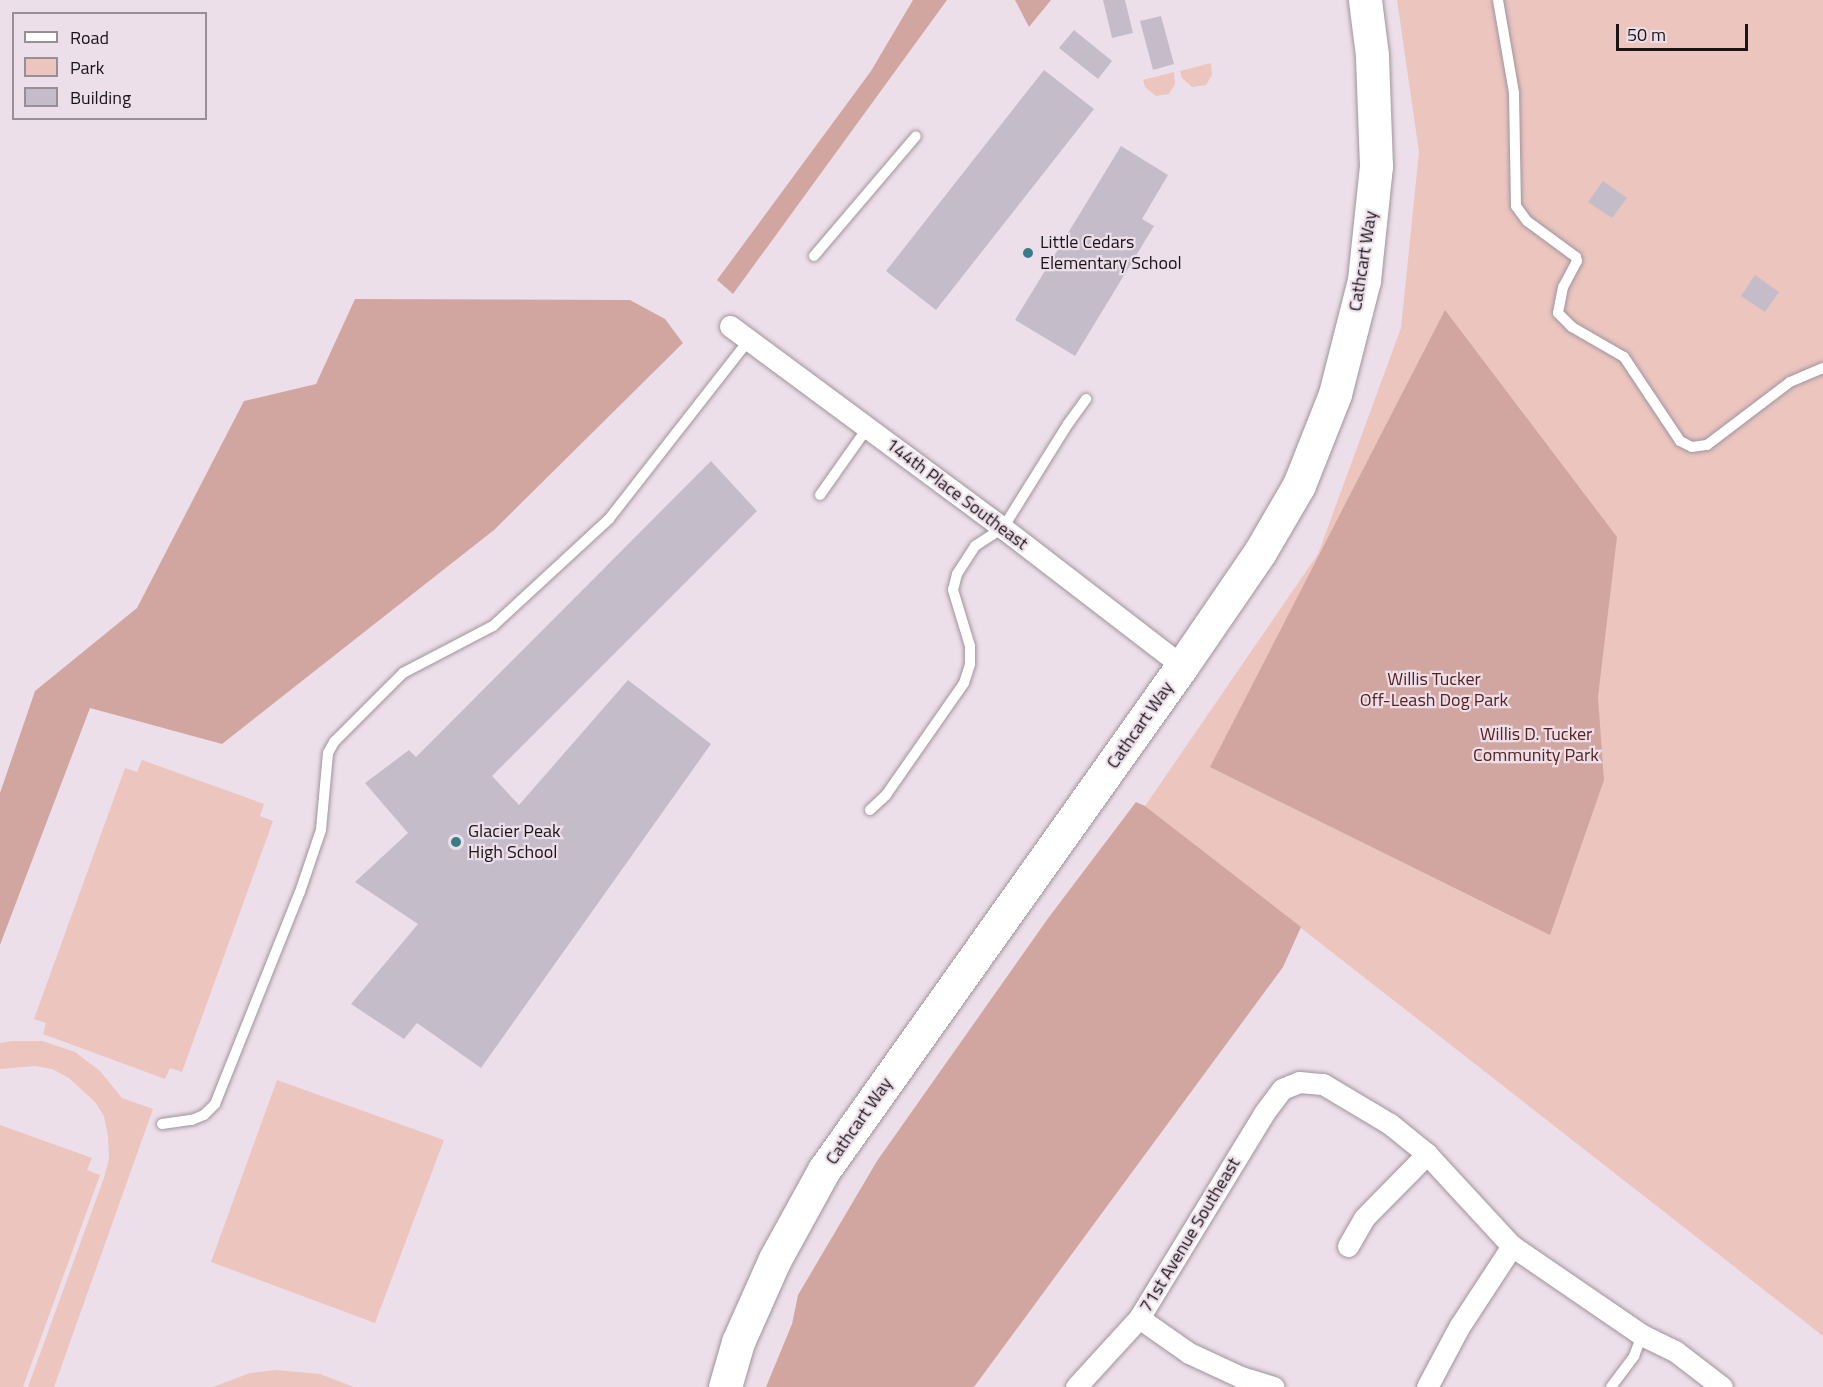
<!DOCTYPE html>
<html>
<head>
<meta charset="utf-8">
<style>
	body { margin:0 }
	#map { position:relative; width:1823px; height:1387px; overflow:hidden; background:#eddfe9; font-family:"Titillium Web",sans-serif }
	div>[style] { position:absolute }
	.green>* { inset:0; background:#ecc5bf }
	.forest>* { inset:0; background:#d2a6a0 }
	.building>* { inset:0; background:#c4bdc9 }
	.roads { filter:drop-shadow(0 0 2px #a0949c) drop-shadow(0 0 2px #a0949c) }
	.lane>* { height:10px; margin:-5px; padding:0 5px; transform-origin:5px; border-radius:5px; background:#fff }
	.street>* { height:21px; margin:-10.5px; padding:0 10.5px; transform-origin:10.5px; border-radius:10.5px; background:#fff }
	.primary>* { height:33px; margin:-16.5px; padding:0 16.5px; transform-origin:16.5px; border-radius:16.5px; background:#fff }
	.dots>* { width:16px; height:16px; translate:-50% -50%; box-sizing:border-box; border:3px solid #eddfe9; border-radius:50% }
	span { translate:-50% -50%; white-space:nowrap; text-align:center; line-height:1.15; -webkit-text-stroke:4.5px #eddfe9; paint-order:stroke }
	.poi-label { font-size:18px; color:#191417 }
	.left { translate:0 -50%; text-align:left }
	.street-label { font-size:18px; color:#191417 }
	.park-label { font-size:18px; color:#58211c }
	.legend { position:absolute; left:12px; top:12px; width:195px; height:108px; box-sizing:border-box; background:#eddfe9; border:2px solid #988e95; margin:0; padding:8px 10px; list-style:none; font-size:18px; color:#191417 }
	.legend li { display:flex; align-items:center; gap:12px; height:30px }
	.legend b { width:30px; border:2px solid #988e95 }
	.scale { position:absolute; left:1616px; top:24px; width:132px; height:27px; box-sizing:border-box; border:3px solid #191417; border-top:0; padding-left:8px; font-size:18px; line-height:21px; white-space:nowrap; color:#191417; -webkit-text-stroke:4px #eddfe9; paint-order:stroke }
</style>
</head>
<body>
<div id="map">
	<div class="green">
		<i style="clip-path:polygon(1397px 0,1823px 0,1823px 1336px,1145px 806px,1318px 554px,1401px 328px,1419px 152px)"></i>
		<i style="clip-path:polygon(1211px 63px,1212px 75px,1206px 85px,1192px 87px,1182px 78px,1180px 71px)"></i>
		<i style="clip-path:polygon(1174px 72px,1175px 84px,1169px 94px,1156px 96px,1145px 87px,1143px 80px)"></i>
		<i style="clip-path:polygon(142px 760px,264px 804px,260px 816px,273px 821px,182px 1072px,170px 1068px,165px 1079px,43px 1034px,46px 1023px,34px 1019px,125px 768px,137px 772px)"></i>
		<i style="clip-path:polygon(12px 1041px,42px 1041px,75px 1052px,100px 1071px,122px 1098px,153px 1109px,54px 1387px,28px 1387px,104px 1178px,109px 1159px,108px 1136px,104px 1116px,95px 1102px,69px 1078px,52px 1069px,35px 1066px,0 1069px,0 1043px)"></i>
		<i style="clip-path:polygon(277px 1080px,444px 1140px,375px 1323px,211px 1262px)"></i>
		<i style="clip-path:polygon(0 1125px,92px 1158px,87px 1170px,100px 1175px,23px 1387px,0 1387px)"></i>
		<i style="clip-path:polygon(276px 1370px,320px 1374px,354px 1387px,213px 1387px,250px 1373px)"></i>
	</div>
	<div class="forest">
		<i style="clip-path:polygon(913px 0,947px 0,733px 294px,717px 280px,871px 71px)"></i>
		<i style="clip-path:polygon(1015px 0,1051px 0,1029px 27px)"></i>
		<i style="clip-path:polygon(355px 299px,630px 300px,665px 319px,683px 343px,494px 530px,222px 744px,90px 708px,0 945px,0 793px,35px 691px,137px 608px,244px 401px,316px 384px)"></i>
		<i style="clip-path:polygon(1445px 310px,1617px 537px,1598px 697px,1604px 780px,1550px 935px,1210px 767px)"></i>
		<i style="clip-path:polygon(1136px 802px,1145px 806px,1301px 927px,1283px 967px,974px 1387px,766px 1387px,792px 1324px,798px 1295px,877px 1161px,1049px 917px)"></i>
	</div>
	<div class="building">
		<i style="clip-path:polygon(1103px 0,1125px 0,1133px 33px,1112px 38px)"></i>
		<i style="clip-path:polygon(1161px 16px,1174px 64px,1153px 70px,1140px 21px)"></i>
		<i style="clip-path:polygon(1074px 30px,1112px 61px,1098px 79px,1059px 48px)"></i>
		<i style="clip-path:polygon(1044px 70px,1094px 109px,936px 310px,886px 271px)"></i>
		<i style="clip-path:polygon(1121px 146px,1168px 175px,1142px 219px,1154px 226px,1075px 356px,1015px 320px)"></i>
		<i style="clip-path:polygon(1603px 181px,1627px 198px,1612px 218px,1588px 202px)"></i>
		<i style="clip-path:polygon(1755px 275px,1779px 292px,1765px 312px,1741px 296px)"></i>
		<i style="clip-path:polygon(711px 461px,757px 511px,492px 776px,519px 805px,628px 680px,711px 744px,481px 1068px,417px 1023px,404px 1039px,351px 1004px,418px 924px,355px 882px,408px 833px,365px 783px,409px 750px,416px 757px)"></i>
	</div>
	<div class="roads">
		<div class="lane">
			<i style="left:1498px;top:0;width:94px;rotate:80.2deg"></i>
			<i style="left:1514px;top:93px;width:113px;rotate:89deg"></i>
			<i style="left:1516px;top:206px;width:19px;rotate:54deg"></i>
			<i style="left:1527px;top:221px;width:61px;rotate:36.3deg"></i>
			<i style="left:1576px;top:257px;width:4px;rotate:76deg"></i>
			<i style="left:1577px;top:261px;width:30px;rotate:118deg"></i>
			<i style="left:1563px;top:287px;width:26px;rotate:101deg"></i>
			<i style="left:1558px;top:313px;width:20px;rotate:45deg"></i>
			<i style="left:1572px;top:327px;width:60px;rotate:30deg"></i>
			<i style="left:1624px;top:357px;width:101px;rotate:56.3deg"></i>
			<i style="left:1680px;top:441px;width:13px;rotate:27deg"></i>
			<i style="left:1692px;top:447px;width:15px;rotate:-8deg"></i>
			<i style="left:1707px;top:445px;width:104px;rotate:-37.2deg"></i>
			<i style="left:1790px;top:382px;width:36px;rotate:-23deg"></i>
			<i style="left:814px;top:256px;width:157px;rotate:-49.6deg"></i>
			<i style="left:820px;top:495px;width:83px;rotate:-54.8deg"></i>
			<i style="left:870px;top:810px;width:22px;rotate:-43deg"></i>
			<i style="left:886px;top:795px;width:136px;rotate:-55.1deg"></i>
			<i style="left:964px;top:683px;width:20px;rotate:-72deg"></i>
			<i style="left:970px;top:664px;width:18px;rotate:-90deg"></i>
			<i style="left:970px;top:646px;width:59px;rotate:-106.9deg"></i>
			<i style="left:953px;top:590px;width:16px;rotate:-76deg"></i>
			<i style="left:957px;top:574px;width:33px;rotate:-57deg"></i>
			<i style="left:975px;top:546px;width:33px;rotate:-33deg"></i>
			<i style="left:1003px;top:528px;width:123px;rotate:-58deg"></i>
			<i style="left:1068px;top:424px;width:31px;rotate:-54deg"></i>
			<i style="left:162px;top:1124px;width:30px;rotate:-8deg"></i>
			<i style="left:192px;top:1120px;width:13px;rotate:-23deg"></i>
			<i style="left:204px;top:1115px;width:16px;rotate:-45deg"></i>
			<i style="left:215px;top:1104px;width:228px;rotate:-68.2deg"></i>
			<i style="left:300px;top:892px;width:65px;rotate:-71.3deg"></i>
			<i style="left:321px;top:830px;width:77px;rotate:-84.8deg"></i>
			<i style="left:328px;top:753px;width:13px;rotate:-61deg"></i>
			<i style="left:334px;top:742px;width:98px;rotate:-45deg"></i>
			<i style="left:403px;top:673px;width:102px;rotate:-27.6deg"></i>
			<i style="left:493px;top:626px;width:158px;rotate:-42.7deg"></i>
			<i style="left:609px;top:519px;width:227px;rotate:-52deg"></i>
			<i style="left:1611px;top:1387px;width:39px;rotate:-53deg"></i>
			<i style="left:1634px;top:1356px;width:22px;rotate:-69deg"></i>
		</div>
		<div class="street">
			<i style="left:730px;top:326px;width:340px;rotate:36.5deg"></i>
			<i style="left:1003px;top:528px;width:226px;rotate:37.6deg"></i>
			<i style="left:1348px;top:1246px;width:32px;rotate:-60deg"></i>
			<i style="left:1364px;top:1218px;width:90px;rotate:-45.5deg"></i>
			<i style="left:1139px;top:1318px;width:61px;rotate:35deg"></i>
			<i style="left:1189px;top:1353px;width:57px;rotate:24.8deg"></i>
			<i style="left:1241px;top:1377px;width:34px;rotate:17deg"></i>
			<i style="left:1076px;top:1387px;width:93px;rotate:-47.6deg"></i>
			<i style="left:1139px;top:1318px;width:240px;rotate:-58.6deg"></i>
			<i style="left:1264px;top:1113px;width:30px;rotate:-53deg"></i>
			<i style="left:1282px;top:1089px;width:18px;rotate:-22deg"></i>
			<i style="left:1299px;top:1082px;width:24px;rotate:5deg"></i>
			<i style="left:1323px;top:1084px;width:78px;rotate:30.8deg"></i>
			<i style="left:1390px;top:1124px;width:48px;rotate:39deg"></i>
			<i style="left:1427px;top:1154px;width:125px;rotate:47.3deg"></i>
			<i style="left:1512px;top:1246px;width:158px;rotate:34.4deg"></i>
			<i style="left:1642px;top:1335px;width:37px;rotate:26deg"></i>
			<i style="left:1675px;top:1351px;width:59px;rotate:37.5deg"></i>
			<i style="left:1427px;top:1387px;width:68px;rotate:-61.9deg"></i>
			<i style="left:1459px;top:1327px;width:97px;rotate:-56.8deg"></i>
		</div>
		<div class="primary">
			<i style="left:725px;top:1387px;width:47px;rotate:-73.9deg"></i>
			<i style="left:738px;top:1342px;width:91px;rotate:-66deg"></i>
			<i style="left:775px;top:1259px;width:102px;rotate:-61.2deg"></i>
			<i style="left:824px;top:1170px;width:618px;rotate:-54.61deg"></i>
			<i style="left:1182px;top:666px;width:138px;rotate:-55.6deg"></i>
			<i style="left:1260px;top:552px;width:78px;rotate:-59.8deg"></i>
			<i style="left:1299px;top:485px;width:98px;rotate:-68.4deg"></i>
			<i style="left:1335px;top:394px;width:118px;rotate:-75.7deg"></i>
			<i style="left:1364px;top:280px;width:115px;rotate:-84deg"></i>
			<i style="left:1376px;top:166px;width:111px;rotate:-92.1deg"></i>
			<i style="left:1372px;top:55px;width:55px;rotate:-97.3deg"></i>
		</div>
	</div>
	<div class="dots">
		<i style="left:1028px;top:253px;background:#367c89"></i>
		<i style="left:456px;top:842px;background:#367c89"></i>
	</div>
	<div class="poi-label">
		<span class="left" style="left:1040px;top:253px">Little Cedars<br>Elementary School</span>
		<span class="left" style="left:468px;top:842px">Glacier Peak<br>High School</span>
	</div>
	<div class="street-label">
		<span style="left:1363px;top:261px;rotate:-81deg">Cathcart Way</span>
		<span style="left:957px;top:494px;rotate:37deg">144th Place Southeast</span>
		<span style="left:1140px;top:725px;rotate:-55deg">Cathcart Way</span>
		<span style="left:859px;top:1121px;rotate:-55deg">Cathcart Way</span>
		<span style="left:1190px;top:1235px;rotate:-59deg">71st Avenue Southeast</span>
	</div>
	<div class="park-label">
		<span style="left:1434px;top:690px">Willis Tucker<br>Off-Leash Dog Park</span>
		<span style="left:1536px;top:745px">Willis D. Tucker<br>Community Park</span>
	</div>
	<ul class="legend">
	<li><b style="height:8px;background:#fff"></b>Road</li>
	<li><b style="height:16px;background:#ecc5bf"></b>Park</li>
	<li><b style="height:16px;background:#c4bdc9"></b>Building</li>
	</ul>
	<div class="scale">50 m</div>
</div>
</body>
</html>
